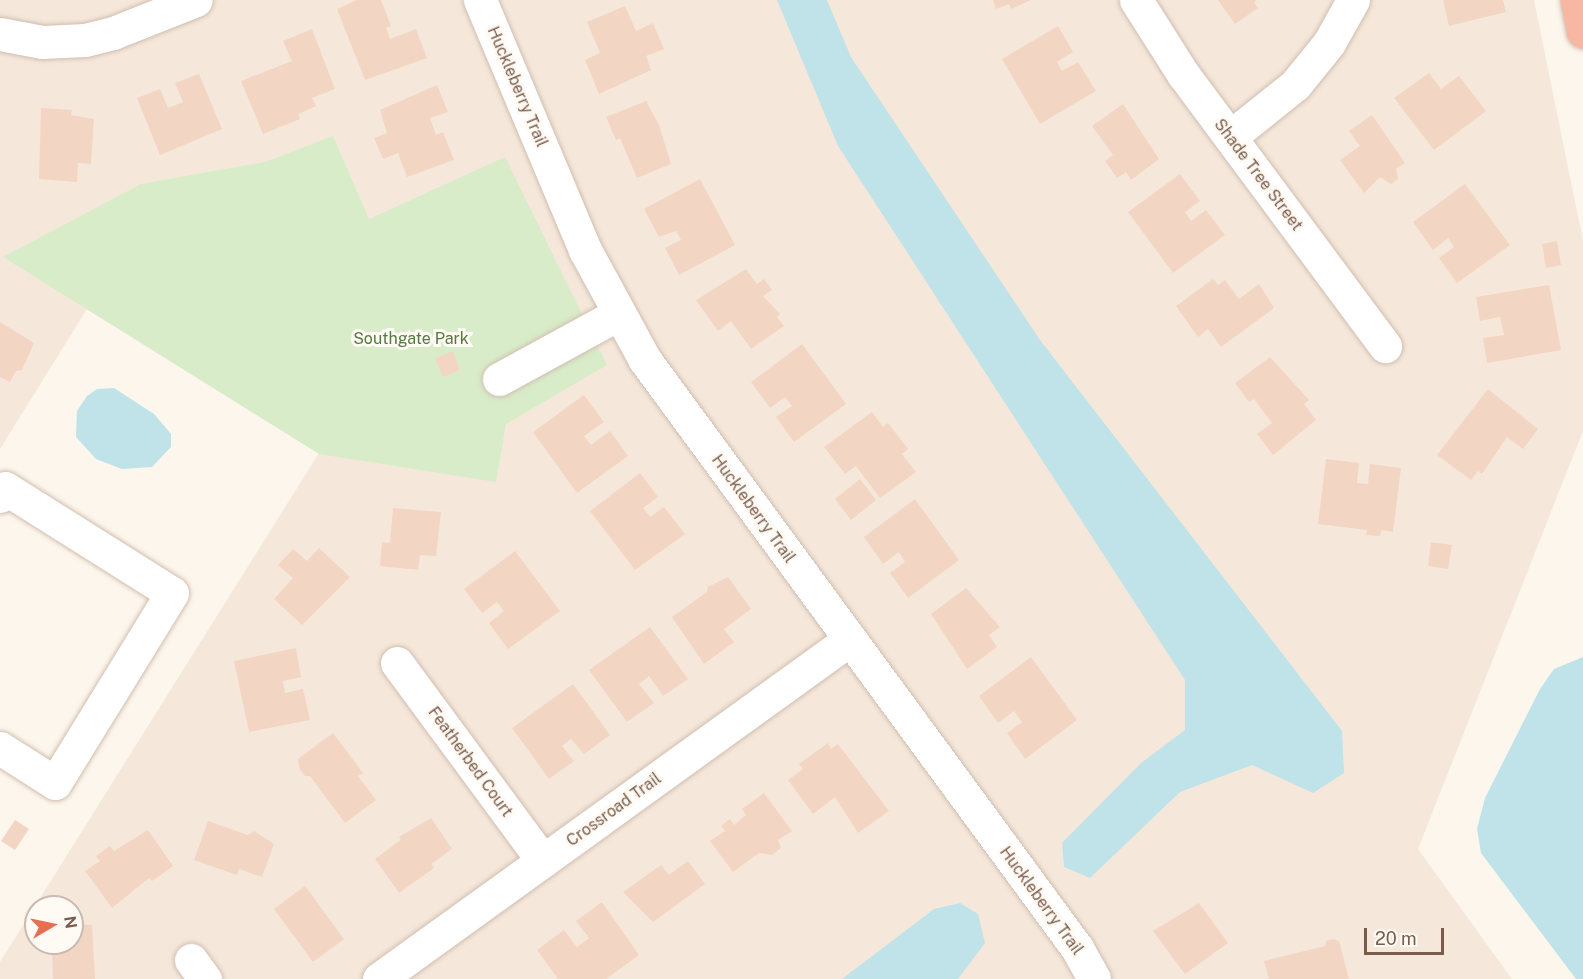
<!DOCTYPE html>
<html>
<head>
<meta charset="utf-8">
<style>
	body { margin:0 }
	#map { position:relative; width:1583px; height:979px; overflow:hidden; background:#fdf6ec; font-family:"Public Sans",sans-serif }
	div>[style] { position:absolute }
	.residential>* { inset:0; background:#f5e8da }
	.green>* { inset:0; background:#d8ecc9 }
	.water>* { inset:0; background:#bfe3e8 }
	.building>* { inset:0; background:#f3d5c3 }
	.roads { filter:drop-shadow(0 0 2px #d1beb0) drop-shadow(0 0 2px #d1beb0) }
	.minor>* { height:33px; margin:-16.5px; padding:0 16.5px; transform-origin:16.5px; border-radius:16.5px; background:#fff }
	.highway>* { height:33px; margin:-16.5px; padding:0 16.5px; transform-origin:16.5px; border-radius:16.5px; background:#f7b7a3 }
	span { translate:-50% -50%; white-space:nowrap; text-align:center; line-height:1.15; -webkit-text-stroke:6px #fffaf3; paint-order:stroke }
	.street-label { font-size:16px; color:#7a5c4d }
	.park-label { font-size:16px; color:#537a41 }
	.north { position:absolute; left:24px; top:895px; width:60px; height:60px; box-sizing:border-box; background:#fffaf3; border:2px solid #cabbb1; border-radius:50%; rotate:81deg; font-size:16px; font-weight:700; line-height:24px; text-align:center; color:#7a5c4d }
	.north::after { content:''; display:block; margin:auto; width:21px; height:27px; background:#e76f51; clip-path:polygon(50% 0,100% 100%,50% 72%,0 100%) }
	.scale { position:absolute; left:1364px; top:928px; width:80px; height:27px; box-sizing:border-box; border:3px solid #7a5c4d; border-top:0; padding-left:8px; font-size:18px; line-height:21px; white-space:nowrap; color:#7a5c4d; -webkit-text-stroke:4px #fffaf3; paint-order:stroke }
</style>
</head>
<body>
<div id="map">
	<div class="residential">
		<i style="clip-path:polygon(evenodd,0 0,1534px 0,1583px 241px,1583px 431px,1418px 849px,1512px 979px,0 979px,0 962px,319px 453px,87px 309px,0 449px,0 0,36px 907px,72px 907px,72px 943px,36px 943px,36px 907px)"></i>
	</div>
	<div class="green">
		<i style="clip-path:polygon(333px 136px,369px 219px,505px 157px,607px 365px,506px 424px,496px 482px,319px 454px,3px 257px,141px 184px,265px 162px)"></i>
	</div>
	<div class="water">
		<i style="clip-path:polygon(777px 0,827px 0,851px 57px,1040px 340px,1342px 731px,1344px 773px,1313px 793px,1252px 765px,1180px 792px,1090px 878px,1064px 867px,1062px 843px,1141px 763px,1185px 730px,1185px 680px,838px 146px)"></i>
		<i style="clip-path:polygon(114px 388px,154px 414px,171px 434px,171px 447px,152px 467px,122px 469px,96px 459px,76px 437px,77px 411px,87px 396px,97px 389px)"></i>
		<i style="clip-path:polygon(1583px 657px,1583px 979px,1576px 979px,1481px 853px,1477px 829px,1485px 798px,1540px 689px,1554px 669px)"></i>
		<i style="clip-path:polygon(960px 903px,978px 914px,985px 943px,958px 979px,842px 979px,934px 909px)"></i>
	</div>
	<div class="building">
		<i style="clip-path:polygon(357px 0,381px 0,391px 26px,386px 28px,390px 39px,416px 29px,427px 58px,365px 80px,337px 9px)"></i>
		<i style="clip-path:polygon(993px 0,1031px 0,1011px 9px,1009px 4px,996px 9px)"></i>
		<i style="clip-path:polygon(1218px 0,1256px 0,1254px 2px,1258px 8px,1235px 24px)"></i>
		<i style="clip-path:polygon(1443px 0,1503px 0,1506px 12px,1449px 26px)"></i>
		<i style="clip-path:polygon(625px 6px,636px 31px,653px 23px,664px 49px,646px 56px,651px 70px,599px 94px,585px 60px,600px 53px,587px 22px)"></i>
		<i style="clip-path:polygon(1058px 26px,1073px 52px,1057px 62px,1062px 71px,1078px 62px,1096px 91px,1040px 124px,1002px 59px)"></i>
		<i style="clip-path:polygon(312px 29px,335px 89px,312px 98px,316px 106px,298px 114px,300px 119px,263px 134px,241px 81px,292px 61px,283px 41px)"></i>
		<i style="clip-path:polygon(1429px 73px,1441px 89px,1459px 76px,1486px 111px,1434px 150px,1394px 98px)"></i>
		<i style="clip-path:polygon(199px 74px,222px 129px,160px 155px,137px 98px,160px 89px,168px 108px,183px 102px,175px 83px)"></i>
		<i style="clip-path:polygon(437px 85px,448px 112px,430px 118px,436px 135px,443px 132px,454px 160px,407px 177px,398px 153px,383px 159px,374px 138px,387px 133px,380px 110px)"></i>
		<i style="clip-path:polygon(646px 101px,659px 125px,671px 164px,637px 178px,620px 138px,616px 140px,606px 117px)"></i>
		<i style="clip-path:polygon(1123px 104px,1159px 159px,1131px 180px,1126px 172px,1117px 178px,1105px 161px,1113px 155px,1092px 126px)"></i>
		<i style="clip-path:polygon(41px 108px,72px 110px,71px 115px,94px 119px,91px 164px,78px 163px,77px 182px,39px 179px)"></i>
		<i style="clip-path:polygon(1372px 115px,1405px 163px,1396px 169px,1398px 179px,1391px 184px,1380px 177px,1364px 193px,1340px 160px,1360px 146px,1349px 131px)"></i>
		<i style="clip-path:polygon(1180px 174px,1200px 201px,1185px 212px,1191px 221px,1206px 210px,1225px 235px,1173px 273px,1128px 212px)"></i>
		<i style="clip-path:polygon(700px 179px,735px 245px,679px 275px,665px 248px,681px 240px,676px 231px,659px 237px,644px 209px)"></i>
		<i style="clip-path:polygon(1465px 184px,1510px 245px,1457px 283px,1439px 258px,1454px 247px,1448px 238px,1433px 250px,1413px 222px)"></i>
		<i style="clip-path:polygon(1557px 241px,1561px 265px,1546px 268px,1542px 244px)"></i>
		<i style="clip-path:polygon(746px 269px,757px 284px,764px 279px,772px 290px,763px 296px,780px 314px,777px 317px,784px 326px,751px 349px,731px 321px,718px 331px,696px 300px)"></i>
		<i style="clip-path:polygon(1213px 279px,1218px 285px,1225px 280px,1239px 299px,1259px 284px,1274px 308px,1221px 347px,1208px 329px,1198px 337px,1176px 306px)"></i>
		<i style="clip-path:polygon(1549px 285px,1561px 350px,1487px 363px,1483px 338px,1504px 335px,1500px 317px,1480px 321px,1476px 297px)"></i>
		<i style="clip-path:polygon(0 322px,34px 343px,22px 370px,16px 371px,10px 382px,0 377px)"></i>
		<i style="clip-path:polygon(802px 344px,846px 404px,794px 442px,776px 417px,792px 406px,785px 397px,770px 408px,751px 382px)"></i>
		<i style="clip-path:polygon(453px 351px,460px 370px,443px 377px,435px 358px)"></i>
		<i style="clip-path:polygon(1270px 357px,1309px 400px,1304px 404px,1316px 420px,1273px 455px,1257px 434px,1272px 423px,1254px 399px,1249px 402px,1235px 383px)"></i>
		<i style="clip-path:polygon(1488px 389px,1538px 429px,1523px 449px,1507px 437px,1482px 474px,1478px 471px,1471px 480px,1437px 455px)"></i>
		<i style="clip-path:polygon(584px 395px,604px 422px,584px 436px,591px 445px,610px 431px,628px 456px,577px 493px,533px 432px)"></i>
		<i style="clip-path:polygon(872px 412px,883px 427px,888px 423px,908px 449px,902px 454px,916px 472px,880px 498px,856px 466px,845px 474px,824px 447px)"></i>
		<i style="clip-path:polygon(1326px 459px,1359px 463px,1357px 483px,1368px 484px,1370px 464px,1401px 468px,1393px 532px,1381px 530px,1380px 536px,1366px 535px,1367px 530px,1318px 524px)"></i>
		<i style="clip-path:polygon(640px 473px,658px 497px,643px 508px,650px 517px,664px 507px,685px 534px,635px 570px,590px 511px)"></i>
		<i style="clip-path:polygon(860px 479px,876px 500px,851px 520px,835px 499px)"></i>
		<i style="clip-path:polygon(915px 499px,959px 560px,908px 598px,890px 573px,905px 562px,899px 552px,883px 564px,864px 537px)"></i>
		<i style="clip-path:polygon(393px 508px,441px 512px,436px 556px,420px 555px,418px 570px,380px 566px,382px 542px,390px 543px)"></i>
		<i style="clip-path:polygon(1431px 542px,1452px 545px,1448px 569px,1428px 566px)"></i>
		<i style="clip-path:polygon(319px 548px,350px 577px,302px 625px,274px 599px,293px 578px,278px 565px,293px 549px,307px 561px)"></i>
		<i style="clip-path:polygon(515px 551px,560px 611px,508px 649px,489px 623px,504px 611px,497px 602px,482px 613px,464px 589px)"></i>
		<i style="clip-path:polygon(728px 577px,751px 609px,724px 629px,734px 642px,704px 664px,672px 617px,707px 592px,708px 587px)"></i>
		<i style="clip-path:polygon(966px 588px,1000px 627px,989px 635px,997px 647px,967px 669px,931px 614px)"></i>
		<i style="clip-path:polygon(650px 627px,688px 679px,663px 696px,649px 676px,639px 684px,654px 703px,627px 722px,589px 670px)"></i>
		<i style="clip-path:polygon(296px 648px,301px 677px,283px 681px,285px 693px,303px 689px,310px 720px,249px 732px,234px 661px)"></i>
		<i style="clip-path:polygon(1031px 657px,1077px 720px,1025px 759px,1007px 733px,1022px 722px,1014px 711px,998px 723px,979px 696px)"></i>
		<i style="clip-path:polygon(573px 684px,610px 735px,584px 754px,571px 739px,562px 746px,574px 761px,549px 779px,512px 728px)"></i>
		<i style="clip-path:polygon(333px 733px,363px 773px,358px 776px,376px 800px,345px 823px,310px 776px,305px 776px,299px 768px,298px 759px)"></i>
		<i style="clip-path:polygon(828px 743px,831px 749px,838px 744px,889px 811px,858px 833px,835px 797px,813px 814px,788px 780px,803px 769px,799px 764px)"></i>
		<i style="clip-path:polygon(764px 793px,792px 831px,778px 840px,781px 848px,772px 855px,759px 853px,733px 872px,710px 841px,725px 831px,721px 826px,730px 819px,734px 825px,746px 815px,742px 809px)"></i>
		<i style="clip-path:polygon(431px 818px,452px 849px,431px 864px,434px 868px,399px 893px,375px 859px,401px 840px,399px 837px)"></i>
		<i style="clip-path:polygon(15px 820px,29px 829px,15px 850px,1px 841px)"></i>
		<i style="clip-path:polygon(208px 821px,248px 835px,254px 831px,274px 844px,262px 877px,239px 869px,237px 875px,194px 860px)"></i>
		<i style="clip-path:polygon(148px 830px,173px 866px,152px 881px,149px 878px,112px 908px,85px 871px,100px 861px,96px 856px,110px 846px,114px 851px)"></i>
		<i style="clip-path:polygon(688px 861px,705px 884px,653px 922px,623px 892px,661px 865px,669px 875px)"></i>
		<i style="clip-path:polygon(305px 886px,344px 939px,313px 962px,274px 909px)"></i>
		<i style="clip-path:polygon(602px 902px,639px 955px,606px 979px,558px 979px,537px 950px,564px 930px,577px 947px,589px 938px,576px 921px)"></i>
		<i style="clip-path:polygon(1199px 903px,1228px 943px,1185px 974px,1153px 931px)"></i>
		<i style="clip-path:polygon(72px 924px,92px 925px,95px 979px,53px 979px,52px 943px,72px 943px)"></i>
		<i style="clip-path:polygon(1333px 939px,1339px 941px,1349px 979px,1269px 979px,1264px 961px,1325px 946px,1326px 941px)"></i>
	</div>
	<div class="roads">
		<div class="minor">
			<i style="left:480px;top:0;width:271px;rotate:67.2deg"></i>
			<i style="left:585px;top:250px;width:125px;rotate:61.4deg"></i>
			<i style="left:645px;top:360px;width:730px;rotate:53.7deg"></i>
			<i style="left:1077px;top:948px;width:35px;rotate:61deg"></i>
			<i style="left:1136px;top:0;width:88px;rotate:57.6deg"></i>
			<i style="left:1183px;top:74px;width:339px;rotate:53.4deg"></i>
			<i style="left:0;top:34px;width:43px;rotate:10.8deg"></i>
			<i style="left:42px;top:42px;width:43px;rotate:-2.7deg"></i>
			<i style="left:85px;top:40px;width:29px;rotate:-14deg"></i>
			<i style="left:113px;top:33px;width:89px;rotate:-21.7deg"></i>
			<i style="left:1230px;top:137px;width:83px;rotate:-38.7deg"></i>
			<i style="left:1295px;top:85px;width:54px;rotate:-51deg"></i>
			<i style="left:1329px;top:43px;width:49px;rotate:-60.8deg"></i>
			<i style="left:499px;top:379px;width:136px;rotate:-28.6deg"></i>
			<i style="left:0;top:496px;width:9px;rotate:-58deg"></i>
			<i style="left:5px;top:488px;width:197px;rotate:32.2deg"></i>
			<i style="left:172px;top:593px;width:223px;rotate:121.6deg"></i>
			<i style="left:55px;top:783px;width:65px;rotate:-147.5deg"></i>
			<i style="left:397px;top:663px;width:246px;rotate:53.6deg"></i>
			<i style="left:191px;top:960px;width:24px;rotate:54deg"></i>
			<i style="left:379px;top:979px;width:580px;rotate:-35.8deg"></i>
		</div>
		<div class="highway">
			<i style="left:1577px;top:0;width:32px;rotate:79deg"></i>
		</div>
	</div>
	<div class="street-label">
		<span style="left:517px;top:87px;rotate:67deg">Huckleberry Trail</span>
		<span style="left:1258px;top:175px;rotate:53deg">Shade Tree Street</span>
		<span style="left:753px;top:509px;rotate:54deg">Huckleberry Trail</span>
		<span style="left:470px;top:762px;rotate:54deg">Featherbed Court</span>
		<span style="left:614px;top:810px;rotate:-36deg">Crossroad Trail</span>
		<span style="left:1041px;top:901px;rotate:54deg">Huckleberry Trail</span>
	</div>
	<div class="park-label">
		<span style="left:411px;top:339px">Southgate Park</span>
	</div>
	<div class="north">N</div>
	<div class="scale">20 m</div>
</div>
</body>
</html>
